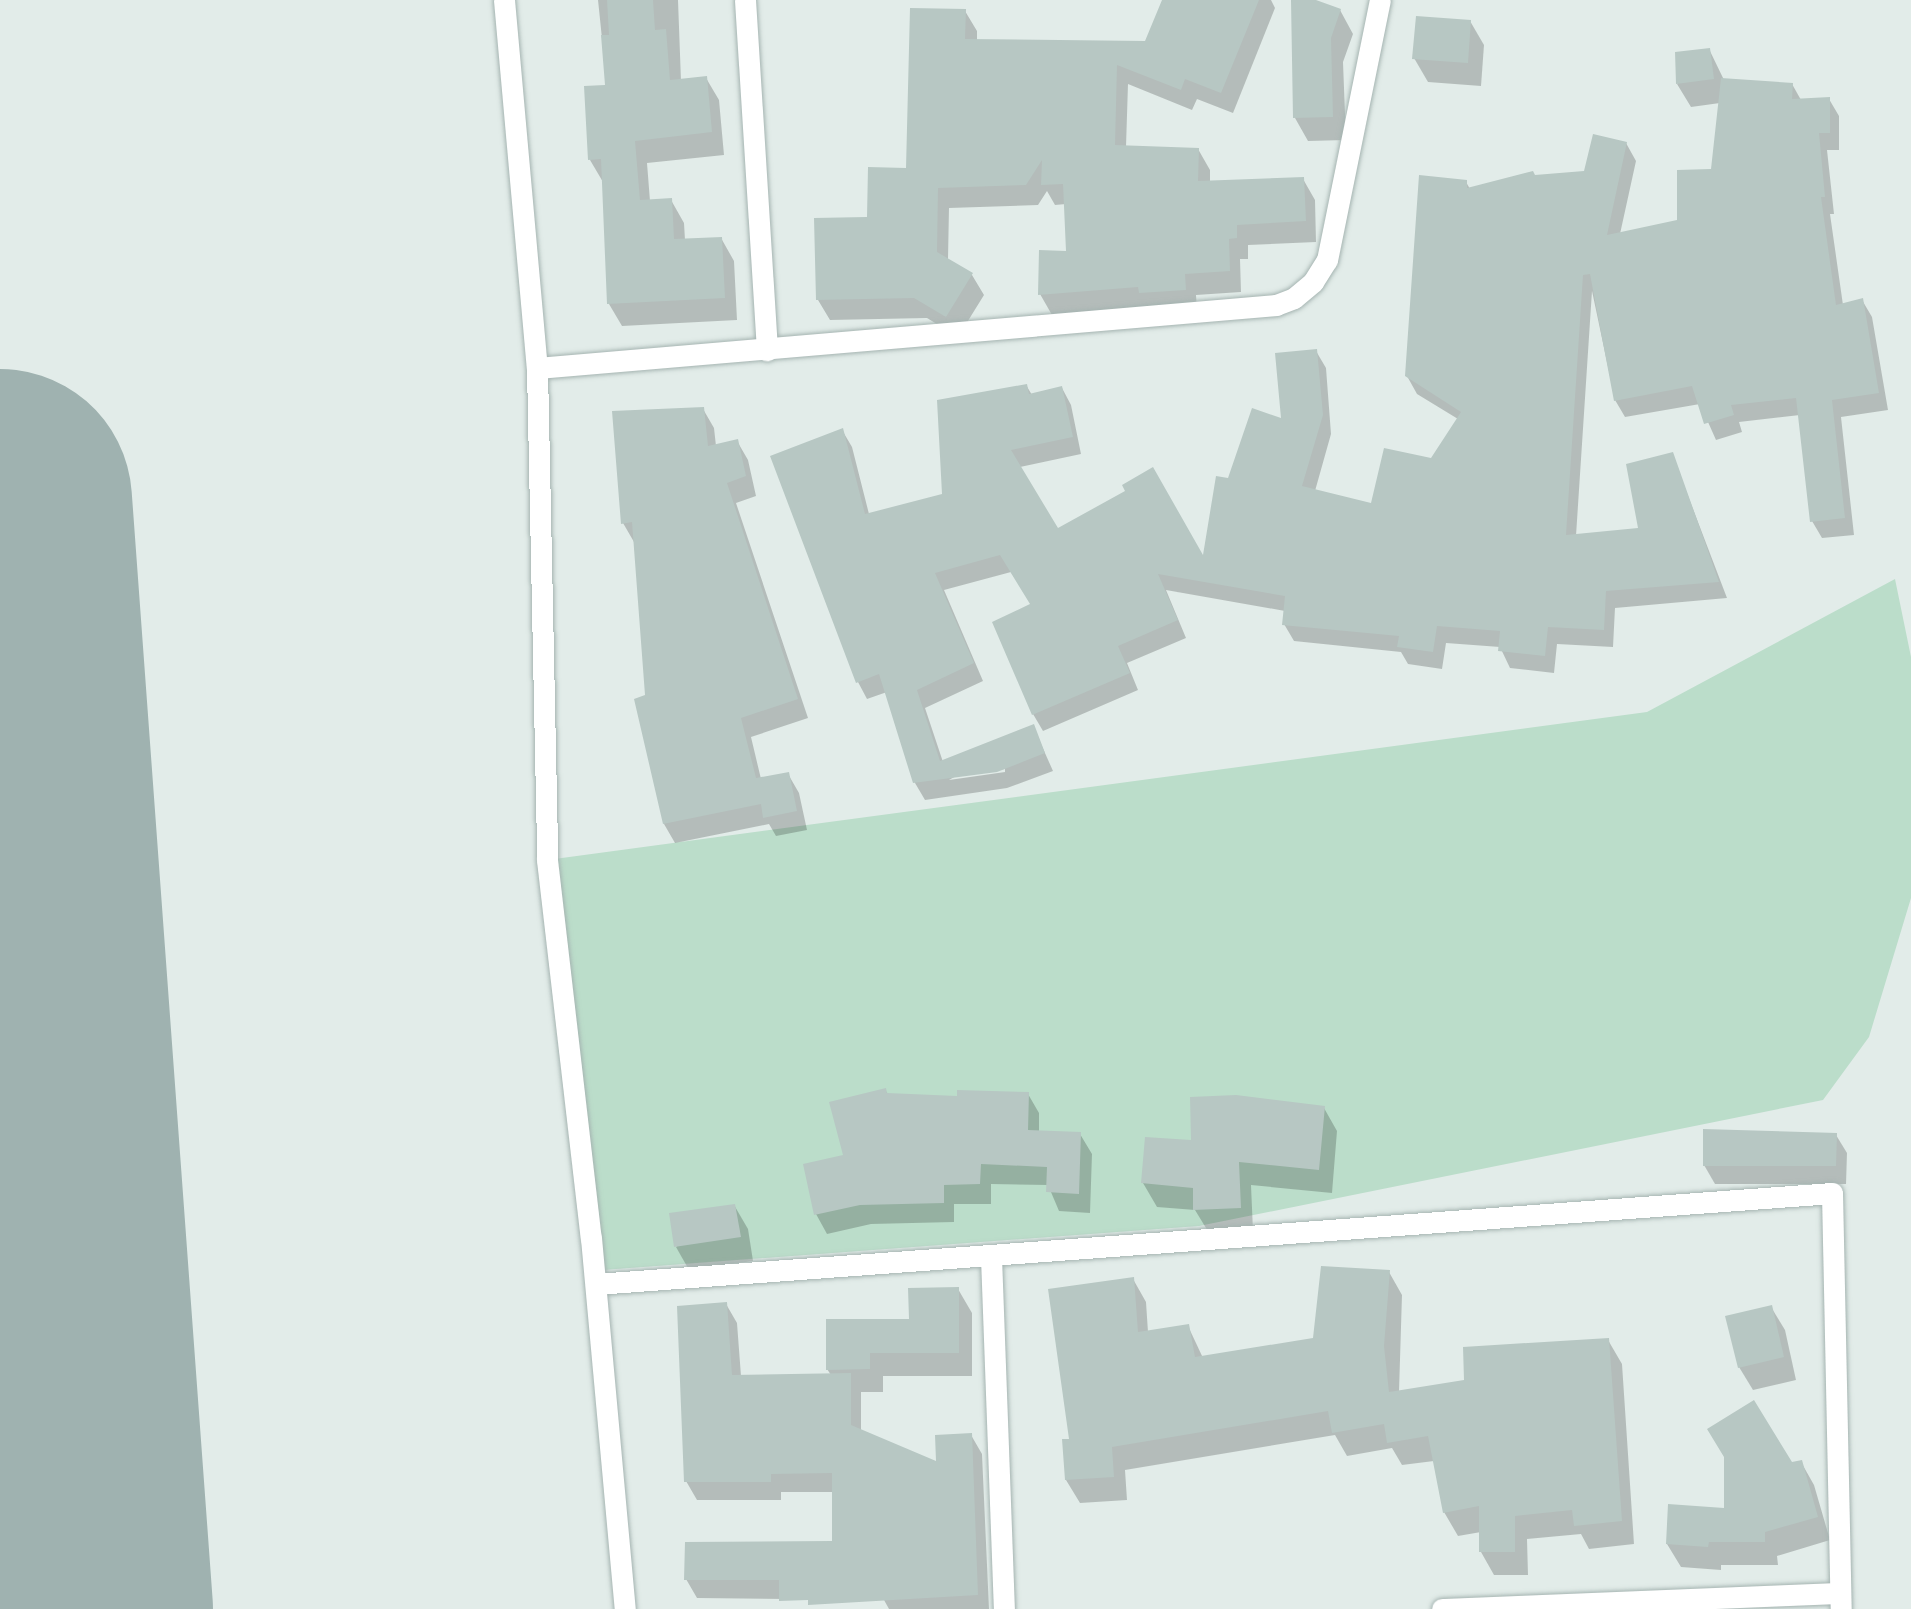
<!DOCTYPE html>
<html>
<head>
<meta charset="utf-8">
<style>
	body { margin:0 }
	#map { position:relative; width:1911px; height:1609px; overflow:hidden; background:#e2ece9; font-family:Roboto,sans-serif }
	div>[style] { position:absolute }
	.green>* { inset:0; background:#bbddca }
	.shadow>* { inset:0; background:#0003 }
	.runway>* { height:264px; margin:-132px; padding:0 132px; transform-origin:132px; border-radius:132px; background:#9fb2b0 }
	.building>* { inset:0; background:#b7c7c3 }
	.roads { filter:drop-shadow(0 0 2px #a5b4b1) drop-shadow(0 0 2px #a5b4b1) }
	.minor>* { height:21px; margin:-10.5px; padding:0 10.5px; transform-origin:10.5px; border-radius:10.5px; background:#fff }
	span { translate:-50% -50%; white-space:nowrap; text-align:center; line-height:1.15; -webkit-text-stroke:6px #f2f9f6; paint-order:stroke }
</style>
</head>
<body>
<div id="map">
	<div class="green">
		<i style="clip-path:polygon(1895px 579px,1911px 657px,1911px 898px,1869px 1037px,1823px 1100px,1199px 1226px,603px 1270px,547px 860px,1647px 712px)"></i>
	</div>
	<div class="shadow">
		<i style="clip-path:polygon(598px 0,678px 0,681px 81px,706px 78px,719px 100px,724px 155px,647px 163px,650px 201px,671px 200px,684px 223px,685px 240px,721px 238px,734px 261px,737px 320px,622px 326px,609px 304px,603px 182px,590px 160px,607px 87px)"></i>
		<i style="clip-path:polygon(1164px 0,1271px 0,1275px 8px,1233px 113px,1197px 99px,1192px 110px,1128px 84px,1126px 147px,1198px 149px,1210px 170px,1210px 183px,1303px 179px,1315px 200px,1316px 242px,1248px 245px,1248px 259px,1240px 259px,1241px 292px,1196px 295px,1197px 311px,1052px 315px,1040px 294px,1068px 252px,1066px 204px,1055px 205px,1047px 191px,1038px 205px,949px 208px,948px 260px,972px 275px,984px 295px,958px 337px,927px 318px,830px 320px,818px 300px,868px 218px,907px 170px,965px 11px,977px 31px,977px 40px,1146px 43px)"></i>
		<i style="clip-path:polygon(1293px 0,1311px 0,1340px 10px,1353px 34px,1343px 62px,1346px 140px,1308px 141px,1295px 118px)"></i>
		<i style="clip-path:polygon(1470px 21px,1484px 45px,1481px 86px,1428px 82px,1414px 58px)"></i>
		<i style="clip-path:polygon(evenodd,1709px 49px,1724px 80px,1792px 84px,1801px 100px,1829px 99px,1839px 116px,1839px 150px,1827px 150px,1834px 214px,1830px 214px,1843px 305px,1862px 300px,1872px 317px,1888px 410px,1841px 417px,1854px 535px,1822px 538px,1812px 521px,1800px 415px,1739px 422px,1742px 432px,1716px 440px,1700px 404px,1625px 417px,1615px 400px,1592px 291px,1576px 536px,1640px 530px,1672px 454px,1727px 598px,1615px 608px,1613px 647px,1557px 644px,1554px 673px,1510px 668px,1500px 647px,1446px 643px,1442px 669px,1408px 664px,1401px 652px,1294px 641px,1284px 624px,1285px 611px,1166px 590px,1186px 638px,1127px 663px,1138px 690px,1043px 731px,1033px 714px,1032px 605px,1011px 572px,944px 590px,983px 681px,925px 708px,943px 762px,1033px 726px,1053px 771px,1007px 788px,925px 800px,915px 783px,887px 692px,867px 699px,858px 682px,842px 430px,852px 447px,869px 514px,944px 495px,1026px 385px,1032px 395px,1062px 388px,1071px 405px,1081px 454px,1020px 467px,1058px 530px,1204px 560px,1229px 480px,1283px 421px,1316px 351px,1326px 368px,1331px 434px,1315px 491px,1372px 505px,1432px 460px,1458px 419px,1417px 394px,1407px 376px,1466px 182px,1470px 189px,1585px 172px,1626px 143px,1636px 161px,1620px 234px,1679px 222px,1712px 171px,1720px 103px,1691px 107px,1677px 84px,1709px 49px,1005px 769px,1005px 772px,949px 780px,956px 776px,1005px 769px)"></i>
		<i style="clip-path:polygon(703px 409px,714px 428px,716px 446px,737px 441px,748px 460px,756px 496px,736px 503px,808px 718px,751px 737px,761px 779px,788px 774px,799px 793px,807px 830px,776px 836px,769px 824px,675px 843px,664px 824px,634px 542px,623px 523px)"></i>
		<i style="clip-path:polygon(885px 1090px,888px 1094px,959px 1098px,1028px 1094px,1039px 1113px,1039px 1133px,1080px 1134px,1092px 1154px,1090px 1213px,1059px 1211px,1048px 1185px,991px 1184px,991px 1204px,954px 1204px,954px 1222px,871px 1224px,827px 1234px,816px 1214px)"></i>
		<i style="clip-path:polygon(1324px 1108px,1337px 1131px,1332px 1193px,1251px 1185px,1253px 1231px,1209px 1233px,1195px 1210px,1157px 1207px,1143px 1183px)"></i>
		<i style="clip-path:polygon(1836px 1135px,1847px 1153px,1846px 1184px,1715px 1184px,1704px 1165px)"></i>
		<i style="clip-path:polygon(734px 1205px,748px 1229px,753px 1261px,689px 1270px,676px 1247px)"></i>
		<i style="clip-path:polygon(1389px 1272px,1402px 1295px,1399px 1392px,1466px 1382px,1608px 1340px,1622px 1364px,1634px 1544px,1589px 1549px,1581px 1534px,1527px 1539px,1528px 1575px,1494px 1575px,1481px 1552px,1481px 1532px,1458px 1536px,1444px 1512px,1434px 1461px,1402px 1465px,1392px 1448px,1347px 1456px,1335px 1435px,1125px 1470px,1127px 1500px,1080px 1503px,1066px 1480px,1064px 1441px,1071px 1441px,1133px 1279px,1146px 1302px,1148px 1332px,1188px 1326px,1203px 1358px,1315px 1340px)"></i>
		<i style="clip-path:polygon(958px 1289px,972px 1313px,972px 1376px,883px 1376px,883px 1392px,861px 1392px,861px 1432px,937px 1464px,971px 1435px,982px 1454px,989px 1609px,889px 1609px,884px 1600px,697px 1598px,686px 1579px,833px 1543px,833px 1492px,781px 1492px,781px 1500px,697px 1500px,686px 1481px,726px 1304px,737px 1323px,741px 1376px,831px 1375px,827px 1369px)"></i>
		<i style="clip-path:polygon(1771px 1307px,1785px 1330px,1796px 1380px,1753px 1390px,1739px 1367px)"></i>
		<i style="clip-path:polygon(1801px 1462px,1814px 1485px,1830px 1540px,1777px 1556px,1778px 1565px,1721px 1565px,1721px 1570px,1681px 1567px,1667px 1544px)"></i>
	</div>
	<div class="runway">
		<i style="left:0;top:501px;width:1111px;rotate:85.82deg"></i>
	</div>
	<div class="building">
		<i style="clip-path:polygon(607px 0,653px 0,655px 30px,666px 29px,670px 80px,707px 76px,712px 132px,635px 141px,640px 200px,672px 198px,674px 239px,722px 237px,725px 298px,607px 304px,601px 159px,588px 160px,584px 86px,605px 85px,601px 35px,609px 35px)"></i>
		<i style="clip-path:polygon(1162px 0,1259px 0,1221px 93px,1185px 79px,1181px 90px,1117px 65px,1115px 145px,1199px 148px,1198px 181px,1304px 177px,1306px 221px,1237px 225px,1237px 238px,1229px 239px,1230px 271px,1185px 274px,1186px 290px,1139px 293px,1138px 287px,1038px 295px,1039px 250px,1066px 251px,1063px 184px,1041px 185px,1042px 160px,1026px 185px,938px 188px,937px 252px,973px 273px,946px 317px,914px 298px,816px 300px,814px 218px,867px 217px,868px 167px,906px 168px,910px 8px,966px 9px,965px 39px,1145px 41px)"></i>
		<i style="clip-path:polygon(1291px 0,1316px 0,1341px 9px,1331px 38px,1333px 117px,1293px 118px)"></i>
		<i style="clip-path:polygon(1416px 16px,1471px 20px,1468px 63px,1412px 59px)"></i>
		<i style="clip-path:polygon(1710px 48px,1714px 79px,1676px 84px,1675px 52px)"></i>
		<i style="clip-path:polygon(1721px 78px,1793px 83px,1792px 99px,1830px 97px,1830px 133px,1819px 133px,1825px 197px,1821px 197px,1836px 305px,1863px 298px,1879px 393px,1832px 400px,1845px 518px,1810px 522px,1796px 398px,1731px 405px,1734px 415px,1704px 424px,1692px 386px,1614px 401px,1590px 274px,1583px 275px,1566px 535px,1638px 528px,1626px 464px,1673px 452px,1719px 582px,1606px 591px,1604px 630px,1548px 627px,1545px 656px,1498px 651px,1500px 631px,1437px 626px,1433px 652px,1397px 647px,1399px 636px,1282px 625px,1285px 596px,1158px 574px,1178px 620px,1118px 646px,1130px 673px,1032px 715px,992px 622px,1030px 604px,1000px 555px,935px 573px,974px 663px,917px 690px,940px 761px,1034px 724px,1045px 753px,997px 772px,913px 783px,879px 674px,856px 683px,770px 456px,843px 428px,865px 514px,942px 494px,937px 400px,1027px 384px,1029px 394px,1062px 386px,1073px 437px,1011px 450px,1058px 528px,1125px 491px,1122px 485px,1153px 467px,1203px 555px,1216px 476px,1228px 478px,1252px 408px,1281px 418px,1275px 353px,1317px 349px,1323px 415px,1302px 486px,1371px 503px,1384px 448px,1431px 458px,1461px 412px,1405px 376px,1419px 175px,1467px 180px,1467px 188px,1533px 171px,1535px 175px,1584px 171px,1593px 134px,1627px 142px,1607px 235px,1677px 220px,1677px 170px,1711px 169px)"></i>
		<i style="clip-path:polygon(704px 407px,708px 446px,738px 439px,746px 476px,727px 483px,798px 699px,741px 718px,757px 782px,756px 778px,789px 772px,797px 811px,763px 818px,761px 804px,663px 824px,634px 699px,645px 695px,632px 522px,621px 524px,612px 411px)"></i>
		<i style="clip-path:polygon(886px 1088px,887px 1093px,957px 1096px,957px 1090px,1029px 1092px,1028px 1130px,1081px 1132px,1079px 1194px,1046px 1192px,1047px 1167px,981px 1164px,980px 1184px,944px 1185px,944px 1203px,860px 1205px,814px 1215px,803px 1164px,843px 1155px,829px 1102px)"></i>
		<i style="clip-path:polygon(1236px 1095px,1325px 1106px,1319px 1170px,1239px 1162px,1241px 1208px,1193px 1210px,1193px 1188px,1141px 1183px,1145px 1137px,1191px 1140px,1190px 1097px)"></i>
		<i style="clip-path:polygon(1703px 1129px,1837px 1133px,1836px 1166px,1703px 1166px)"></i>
		<i style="clip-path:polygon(735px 1204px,741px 1237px,674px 1247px,669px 1213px)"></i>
		<i style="clip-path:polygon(1321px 1266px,1390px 1270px,1384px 1346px,1389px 1392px,1464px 1380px,1463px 1347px,1609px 1338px,1622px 1521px,1574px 1526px,1572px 1510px,1515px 1516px,1515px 1552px,1479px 1552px,1479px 1506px,1443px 1513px,1428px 1436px,1387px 1443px,1384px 1424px,1332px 1433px,1328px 1411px,1112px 1447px,1114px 1477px,1065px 1480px,1062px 1439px,1069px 1439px,1048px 1289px,1134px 1277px,1138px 1332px,1189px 1324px,1195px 1357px,1313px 1338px)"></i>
		<i style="clip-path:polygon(959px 1287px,959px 1353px,870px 1353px,870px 1369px,826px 1370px,826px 1319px,909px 1319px,908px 1288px)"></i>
		<i style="clip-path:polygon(727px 1302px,732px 1375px,851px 1373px,851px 1425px,936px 1461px,935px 1435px,972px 1433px,978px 1595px,808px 1605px,808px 1600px,779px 1601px,779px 1580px,684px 1580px,685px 1542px,832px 1541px,832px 1473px,771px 1474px,771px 1482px,684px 1482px,677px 1306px)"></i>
		<i style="clip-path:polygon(1772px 1305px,1784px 1357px,1738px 1368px,1725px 1316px)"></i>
		<i style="clip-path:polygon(1754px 1400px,1792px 1462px,1802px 1460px,1818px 1517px,1765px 1532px,1765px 1542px,1709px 1542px,1708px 1547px,1666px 1544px,1668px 1504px,1724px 1508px,1724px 1457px,1707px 1429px)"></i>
	</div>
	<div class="roads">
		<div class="minor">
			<i style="left:504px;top:0;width:369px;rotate:84.9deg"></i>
			<i style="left:537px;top:368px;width:492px;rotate:88.8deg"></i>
			<i style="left:547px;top:860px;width:381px;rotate:83.4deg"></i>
			<i style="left:591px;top:1238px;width:373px;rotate:84.8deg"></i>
			<i style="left:745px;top:0;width:351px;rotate:86.4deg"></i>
			<i style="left:537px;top:368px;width:742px;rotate:-4.87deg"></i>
			<i style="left:1276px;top:305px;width:19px;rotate:-21deg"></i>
			<i style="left:1294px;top:298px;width:25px;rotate:-40deg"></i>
			<i style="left:1313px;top:282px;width:26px;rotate:-58deg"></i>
			<i style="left:1327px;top:260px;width:265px;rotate:-78.5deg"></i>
			<i style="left:991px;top:1257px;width:352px;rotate:87.9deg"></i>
			<i style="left:596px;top:1284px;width:1239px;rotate:-4.21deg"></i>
			<i style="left:1832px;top:1193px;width:416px;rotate:88.8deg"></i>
			<i style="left:1442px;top:1609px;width:398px;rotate:-2.3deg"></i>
		</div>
	</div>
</div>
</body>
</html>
